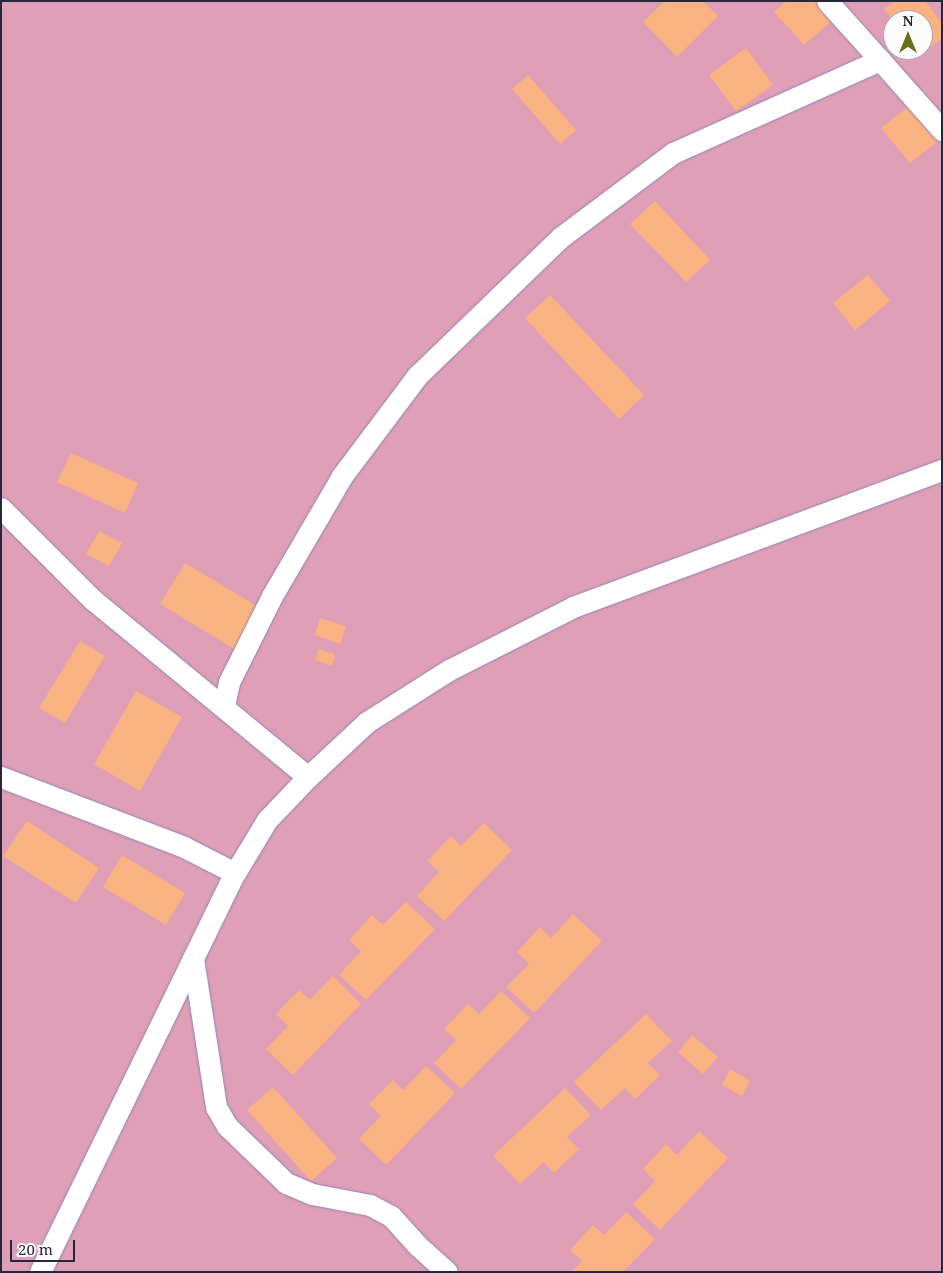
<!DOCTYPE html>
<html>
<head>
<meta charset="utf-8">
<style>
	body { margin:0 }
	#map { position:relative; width:943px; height:1273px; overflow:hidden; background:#dcd3fd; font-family:"Noto Serif",serif }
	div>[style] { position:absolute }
	.green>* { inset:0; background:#df9fb7 }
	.building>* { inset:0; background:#f9b281 }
	.roads { filter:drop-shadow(0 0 1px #9185b5) drop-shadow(0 0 1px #9185b5) }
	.minor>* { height:21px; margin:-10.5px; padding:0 10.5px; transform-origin:10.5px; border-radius:10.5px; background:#fff }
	span { translate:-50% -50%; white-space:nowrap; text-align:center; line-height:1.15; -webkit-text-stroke:4px #fbfbfb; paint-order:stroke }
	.frame { position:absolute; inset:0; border:2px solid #2a2639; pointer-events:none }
	.north { position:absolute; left:883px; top:10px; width:50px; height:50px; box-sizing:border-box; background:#fbfbfb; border:1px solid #a7a6ad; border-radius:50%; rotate:0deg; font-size:14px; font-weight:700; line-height:20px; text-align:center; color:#2a2639 }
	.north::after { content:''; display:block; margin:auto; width:18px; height:22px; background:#676f17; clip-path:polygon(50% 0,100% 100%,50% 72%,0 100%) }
	.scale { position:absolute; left:10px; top:1240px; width:65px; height:22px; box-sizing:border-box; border:2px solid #2a2639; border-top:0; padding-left:6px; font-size:15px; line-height:18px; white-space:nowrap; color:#2a2639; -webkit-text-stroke:4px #fbfbfb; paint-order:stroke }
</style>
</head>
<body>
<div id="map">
	<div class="green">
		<i style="clip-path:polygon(evenodd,1px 1px,942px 1px,942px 1272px,1px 1272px,1px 1px,893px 20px,923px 20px,923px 50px,893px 50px,893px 20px)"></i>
	</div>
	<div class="building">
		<i style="clip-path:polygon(665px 1px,703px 1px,718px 16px,677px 57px,643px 22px)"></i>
		<i style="clip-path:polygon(786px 1px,820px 1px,835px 18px,804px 45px,774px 12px)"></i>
		<i style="clip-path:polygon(895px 1px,925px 1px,942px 23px,942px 38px,919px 55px,916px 50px,923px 50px,923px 20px,893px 20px,884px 9px)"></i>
		<i style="clip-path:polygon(746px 48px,773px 85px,736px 111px,709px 75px)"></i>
		<i style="clip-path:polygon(528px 75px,576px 130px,560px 144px,512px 89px)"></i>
		<i style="clip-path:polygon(913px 103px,942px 138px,910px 163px,881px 128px)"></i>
		<i style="clip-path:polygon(655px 201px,710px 260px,686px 282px,630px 224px)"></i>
		<i style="clip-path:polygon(868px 275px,890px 301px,855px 330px,833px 303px)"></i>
		<i style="clip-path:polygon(550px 295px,644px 395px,619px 419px,525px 318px)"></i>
		<i style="clip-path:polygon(71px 453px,138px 483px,125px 513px,57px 482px)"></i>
		<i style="clip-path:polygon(99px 531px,122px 543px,109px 566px,86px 554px)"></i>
		<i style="clip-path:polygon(185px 563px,262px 609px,236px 650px,160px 604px)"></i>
		<i style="clip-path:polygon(320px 618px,346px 626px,340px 644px,315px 635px)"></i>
		<i style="clip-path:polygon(80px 641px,105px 656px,65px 723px,39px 708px)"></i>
		<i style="clip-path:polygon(318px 649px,335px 654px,332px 666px,315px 660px)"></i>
		<i style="clip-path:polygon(136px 691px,182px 717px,140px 791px,94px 764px)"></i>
		<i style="clip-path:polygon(27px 821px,99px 868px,76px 903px,3px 856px)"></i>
		<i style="clip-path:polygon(484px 823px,512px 850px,444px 921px,417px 896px,439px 872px,427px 861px,451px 836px,461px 846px)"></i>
		<i style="clip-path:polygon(122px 855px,185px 893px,166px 925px,103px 887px)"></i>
		<i style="clip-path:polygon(406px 902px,435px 929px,366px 1000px,339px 975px,361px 951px,349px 940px,372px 915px,383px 925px)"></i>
		<i style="clip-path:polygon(573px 914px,602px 941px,534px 1013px,506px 987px,529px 964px,517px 952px,540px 927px,551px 938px)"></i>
		<i style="clip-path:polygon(333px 976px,361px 1004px,293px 1075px,266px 1049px,288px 1026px,276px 1014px,299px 990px,310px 1000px)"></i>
		<i style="clip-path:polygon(501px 991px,530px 1018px,461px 1089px,434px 1063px,456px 1040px,444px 1029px,468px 1004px,479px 1014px)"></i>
		<i style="clip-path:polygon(646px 1014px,672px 1041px,648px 1063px,660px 1075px,635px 1099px,625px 1088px,601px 1110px,574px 1082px)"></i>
		<i style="clip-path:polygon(692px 1035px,718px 1057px,703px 1074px,678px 1052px)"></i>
		<i style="clip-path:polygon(426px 1066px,455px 1093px,386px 1165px,359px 1139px,381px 1116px,369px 1104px,393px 1080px,403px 1090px)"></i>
		<i style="clip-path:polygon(730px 1069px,750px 1081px,742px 1096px,722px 1085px)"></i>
		<i style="clip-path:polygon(273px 1087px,337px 1158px,311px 1181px,247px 1110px)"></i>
		<i style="clip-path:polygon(565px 1088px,591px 1115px,567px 1137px,579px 1149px,554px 1173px,544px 1162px,520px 1184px,493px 1156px)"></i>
		<i style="clip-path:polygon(699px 1131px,728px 1158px,660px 1230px,633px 1204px,655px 1181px,643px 1169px,666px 1144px,677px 1155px)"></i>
		<i style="clip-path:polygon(626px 1212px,655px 1239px,623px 1272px,571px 1272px,582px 1261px,570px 1250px,593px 1225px,604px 1235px)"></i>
	</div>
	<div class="roads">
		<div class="minor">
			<i style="left:880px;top:60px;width:94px;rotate:48.5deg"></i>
			<i style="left:1px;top:508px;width:129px;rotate:45deg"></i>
			<i style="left:92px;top:599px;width:280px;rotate:39.5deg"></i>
			<i style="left:224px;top:706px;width:25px;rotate:-78deg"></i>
			<i style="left:229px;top:682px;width:96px;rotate:-63.4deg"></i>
			<i style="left:272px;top:596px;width:139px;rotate:-59.7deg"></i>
			<i style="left:342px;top:476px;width:125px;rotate:-53.1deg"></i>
			<i style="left:417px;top:376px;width:200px;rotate:-44deg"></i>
			<i style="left:561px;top:237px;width:140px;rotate:-36.9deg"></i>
			<i style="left:673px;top:153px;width:227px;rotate:-24.2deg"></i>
			<i style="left:880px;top:60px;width:79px;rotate:-131.9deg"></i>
			<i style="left:1px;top:777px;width:196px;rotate:20.9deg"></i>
			<i style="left:184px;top:847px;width:57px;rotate:27deg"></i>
			<i style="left:193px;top:958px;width:151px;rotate:81.2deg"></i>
			<i style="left:216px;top:1107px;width:22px;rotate:60deg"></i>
			<i style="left:227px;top:1126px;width:82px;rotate:44deg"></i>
			<i style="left:286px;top:1183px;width:28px;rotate:23deg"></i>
			<i style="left:312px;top:1194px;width:59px;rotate:10.7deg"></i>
			<i style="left:370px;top:1205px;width:24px;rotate:28deg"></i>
			<i style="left:391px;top:1216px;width:39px;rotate:48deg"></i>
			<i style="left:417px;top:1245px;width:40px;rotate:42deg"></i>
			<i style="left:40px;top:1272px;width:444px;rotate:-64deg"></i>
			<i style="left:235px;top:873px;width:62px;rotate:-58.9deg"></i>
			<i style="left:267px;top:820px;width:59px;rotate:-46.4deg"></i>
			<i style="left:308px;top:777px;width:81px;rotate:-43deg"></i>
			<i style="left:367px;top:722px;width:97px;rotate:-32.4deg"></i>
			<i style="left:449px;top:670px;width:139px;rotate:-26.9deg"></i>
			<i style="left:573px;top:607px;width:394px;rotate:-20.4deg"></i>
		</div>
	</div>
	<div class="frame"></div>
	<div class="north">N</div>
	<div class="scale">20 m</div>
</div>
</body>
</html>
